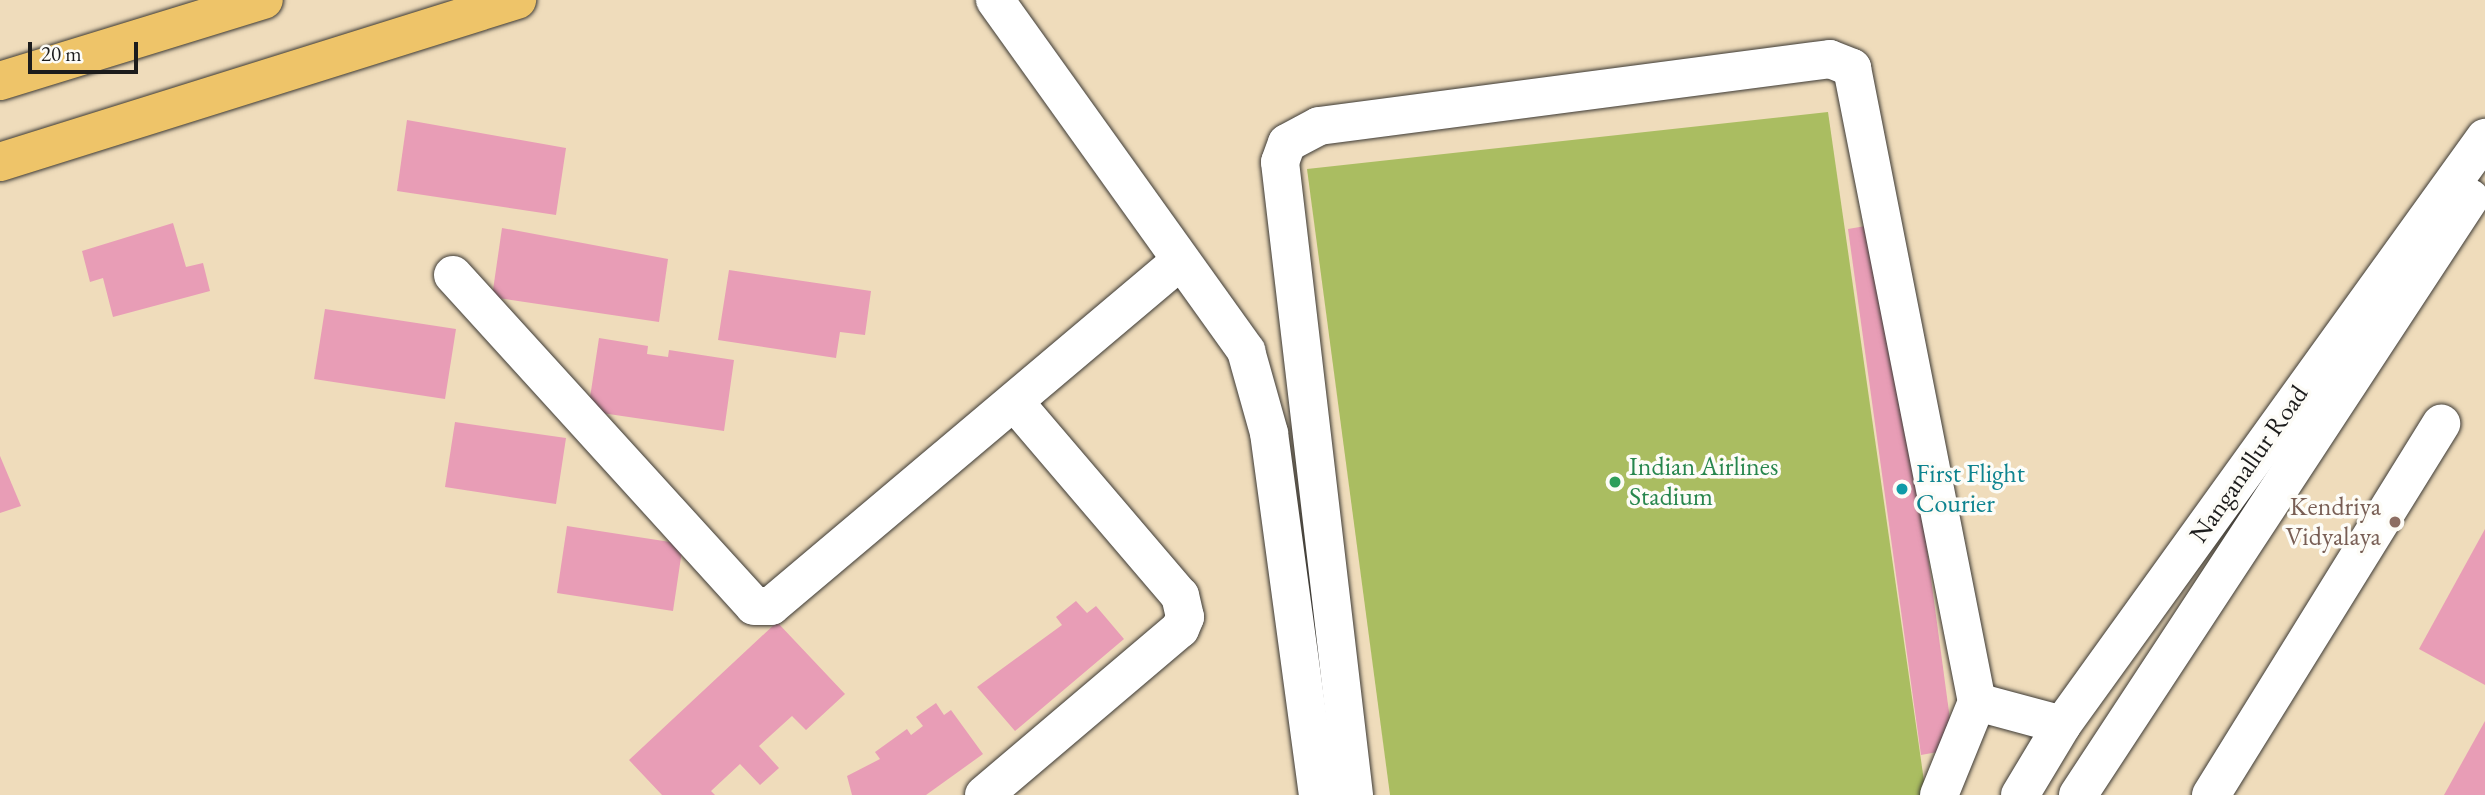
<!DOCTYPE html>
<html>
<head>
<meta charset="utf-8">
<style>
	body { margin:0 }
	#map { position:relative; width:2485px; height:795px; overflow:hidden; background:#efdcbb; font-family:"EB Garamond",serif }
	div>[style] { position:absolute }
	.green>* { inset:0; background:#aabd61 }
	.building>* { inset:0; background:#e89db6 }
	.roads { filter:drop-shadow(0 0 2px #3c3934) drop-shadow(0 0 2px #3c3934) }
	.minor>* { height:38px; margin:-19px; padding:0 19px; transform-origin:19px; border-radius:19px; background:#fff }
	.major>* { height:38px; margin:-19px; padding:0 19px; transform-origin:19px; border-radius:19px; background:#eec469 }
	.dots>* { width:19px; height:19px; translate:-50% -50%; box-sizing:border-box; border:4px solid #fdfcf7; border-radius:50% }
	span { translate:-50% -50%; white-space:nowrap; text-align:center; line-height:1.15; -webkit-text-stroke:7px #fdfcf7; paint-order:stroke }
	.street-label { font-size:26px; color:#1c1c1c }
	.leisure-label { font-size:26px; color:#27864d }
	.left { translate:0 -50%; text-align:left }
	.culture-label { font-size:26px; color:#0d838f }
	.education-label { font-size:26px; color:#785e54 }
	.right { translate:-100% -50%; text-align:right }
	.scale { position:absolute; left:28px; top:42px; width:110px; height:32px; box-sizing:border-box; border:4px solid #1c1c1c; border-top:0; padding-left:9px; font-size:21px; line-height:24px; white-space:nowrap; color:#1c1c1c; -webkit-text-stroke:5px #fdfcf7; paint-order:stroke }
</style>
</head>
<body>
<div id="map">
	<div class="green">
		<i style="clip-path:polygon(1828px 112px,1926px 795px,1390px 795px,1307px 169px)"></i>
	</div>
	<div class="building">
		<i style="clip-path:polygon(407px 120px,566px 148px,556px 215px,397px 191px)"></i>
		<i style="clip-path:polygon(173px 223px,186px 267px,203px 263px,210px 291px,113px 317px,103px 278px,90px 282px,82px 251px)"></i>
		<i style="clip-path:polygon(1883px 223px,1954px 749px,1921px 755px,1848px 229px)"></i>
		<i style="clip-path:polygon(502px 228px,668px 259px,659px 322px,492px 297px)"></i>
		<i style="clip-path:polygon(729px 270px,871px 291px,865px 335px,840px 332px,836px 358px,718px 340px)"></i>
		<i style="clip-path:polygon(325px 309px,456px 329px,445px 399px,314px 379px)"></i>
		<i style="clip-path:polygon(599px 338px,648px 346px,647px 354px,668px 357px,669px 350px,734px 360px,724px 431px,588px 411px)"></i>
		<i style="clip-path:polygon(455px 422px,566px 438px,556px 504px,445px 487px)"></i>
		<i style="clip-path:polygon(0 456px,21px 506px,0 513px)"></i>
		<i style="clip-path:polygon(567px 526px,683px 544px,673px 611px,557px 593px)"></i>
		<i style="clip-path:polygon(2485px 529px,2485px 685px,2419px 649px)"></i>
		<i style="clip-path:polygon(1076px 601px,1087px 613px,1096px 606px,1124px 639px,1015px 731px,977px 687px,1062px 625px,1056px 617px)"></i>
		<i style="clip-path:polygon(777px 622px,845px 694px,806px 730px,792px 716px,759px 746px,779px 768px,760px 785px,740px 764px,711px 791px,715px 795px,662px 795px,629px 760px)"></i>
		<i style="clip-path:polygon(936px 703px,944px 715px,951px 710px,983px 754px,926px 795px,852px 795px,847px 776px,880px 759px,875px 752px,907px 729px,911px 735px,923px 726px,916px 717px)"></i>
		<i style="clip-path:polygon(2485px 721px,2485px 795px,2444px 795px)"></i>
	</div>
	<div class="roads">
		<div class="minor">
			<i style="left:995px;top:0;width:432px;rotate:54.4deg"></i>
			<i style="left:1246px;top:351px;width:85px;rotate:74.3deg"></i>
			<i style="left:1269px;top:433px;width:365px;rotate:82.3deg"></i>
			<i style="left:453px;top:275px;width:447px;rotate:47.7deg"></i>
			<i style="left:754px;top:606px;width:17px"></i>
			<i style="left:771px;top:606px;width:534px;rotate:-40.14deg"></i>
			<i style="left:984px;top:795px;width:257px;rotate:-40.3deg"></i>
			<i style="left:1180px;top:629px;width:13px;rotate:-67deg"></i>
			<i style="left:1185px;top:617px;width:22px;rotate:-103deg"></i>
			<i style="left:1180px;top:596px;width:251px;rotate:-130.5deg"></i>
			<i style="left:1354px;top:795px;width:637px;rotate:-96.67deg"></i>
			<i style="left:1280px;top:162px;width:20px;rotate:-70deg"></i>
			<i style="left:1287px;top:143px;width:36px;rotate:-28deg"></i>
			<i style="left:1319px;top:126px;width:515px;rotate:-7.47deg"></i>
			<i style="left:1830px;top:59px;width:24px;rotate:22deg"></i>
			<i style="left:1852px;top:68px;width:646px;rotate:78.85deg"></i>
			<i style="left:1939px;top:795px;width:100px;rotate:-67.8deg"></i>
			<i style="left:1977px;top:702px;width:88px;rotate:15.1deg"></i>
			<i style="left:2020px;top:795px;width:82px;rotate:-59deg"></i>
			<i style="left:2062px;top:725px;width:724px;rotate:-54.22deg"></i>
			<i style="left:2078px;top:795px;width:714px;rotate:-56.71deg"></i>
			<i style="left:2211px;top:795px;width:437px;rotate:-58.2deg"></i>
		</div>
		<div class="major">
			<i style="left:0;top:81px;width:276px;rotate:-17.1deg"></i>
			<i style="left:0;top:162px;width:542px;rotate:-17.4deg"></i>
		</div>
	</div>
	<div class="dots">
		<i style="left:1615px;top:482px;background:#2e9e5b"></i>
		<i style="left:1902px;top:489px;background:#0f9aa8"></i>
		<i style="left:2395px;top:522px;background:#8d6e63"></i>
	</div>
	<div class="street-label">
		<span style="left:2249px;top:464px;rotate:-55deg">Nanganallur Road</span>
	</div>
	<div class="leisure-label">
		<span class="left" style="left:1629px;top:482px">Indian Airlines<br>Stadium</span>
	</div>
	<div class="culture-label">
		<span class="left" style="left:1916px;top:489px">First Flight<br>Courier</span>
	</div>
	<div class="education-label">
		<span class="right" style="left:2381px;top:522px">Kendriya<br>Vidyalaya</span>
	</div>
	<div class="scale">20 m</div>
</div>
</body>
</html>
